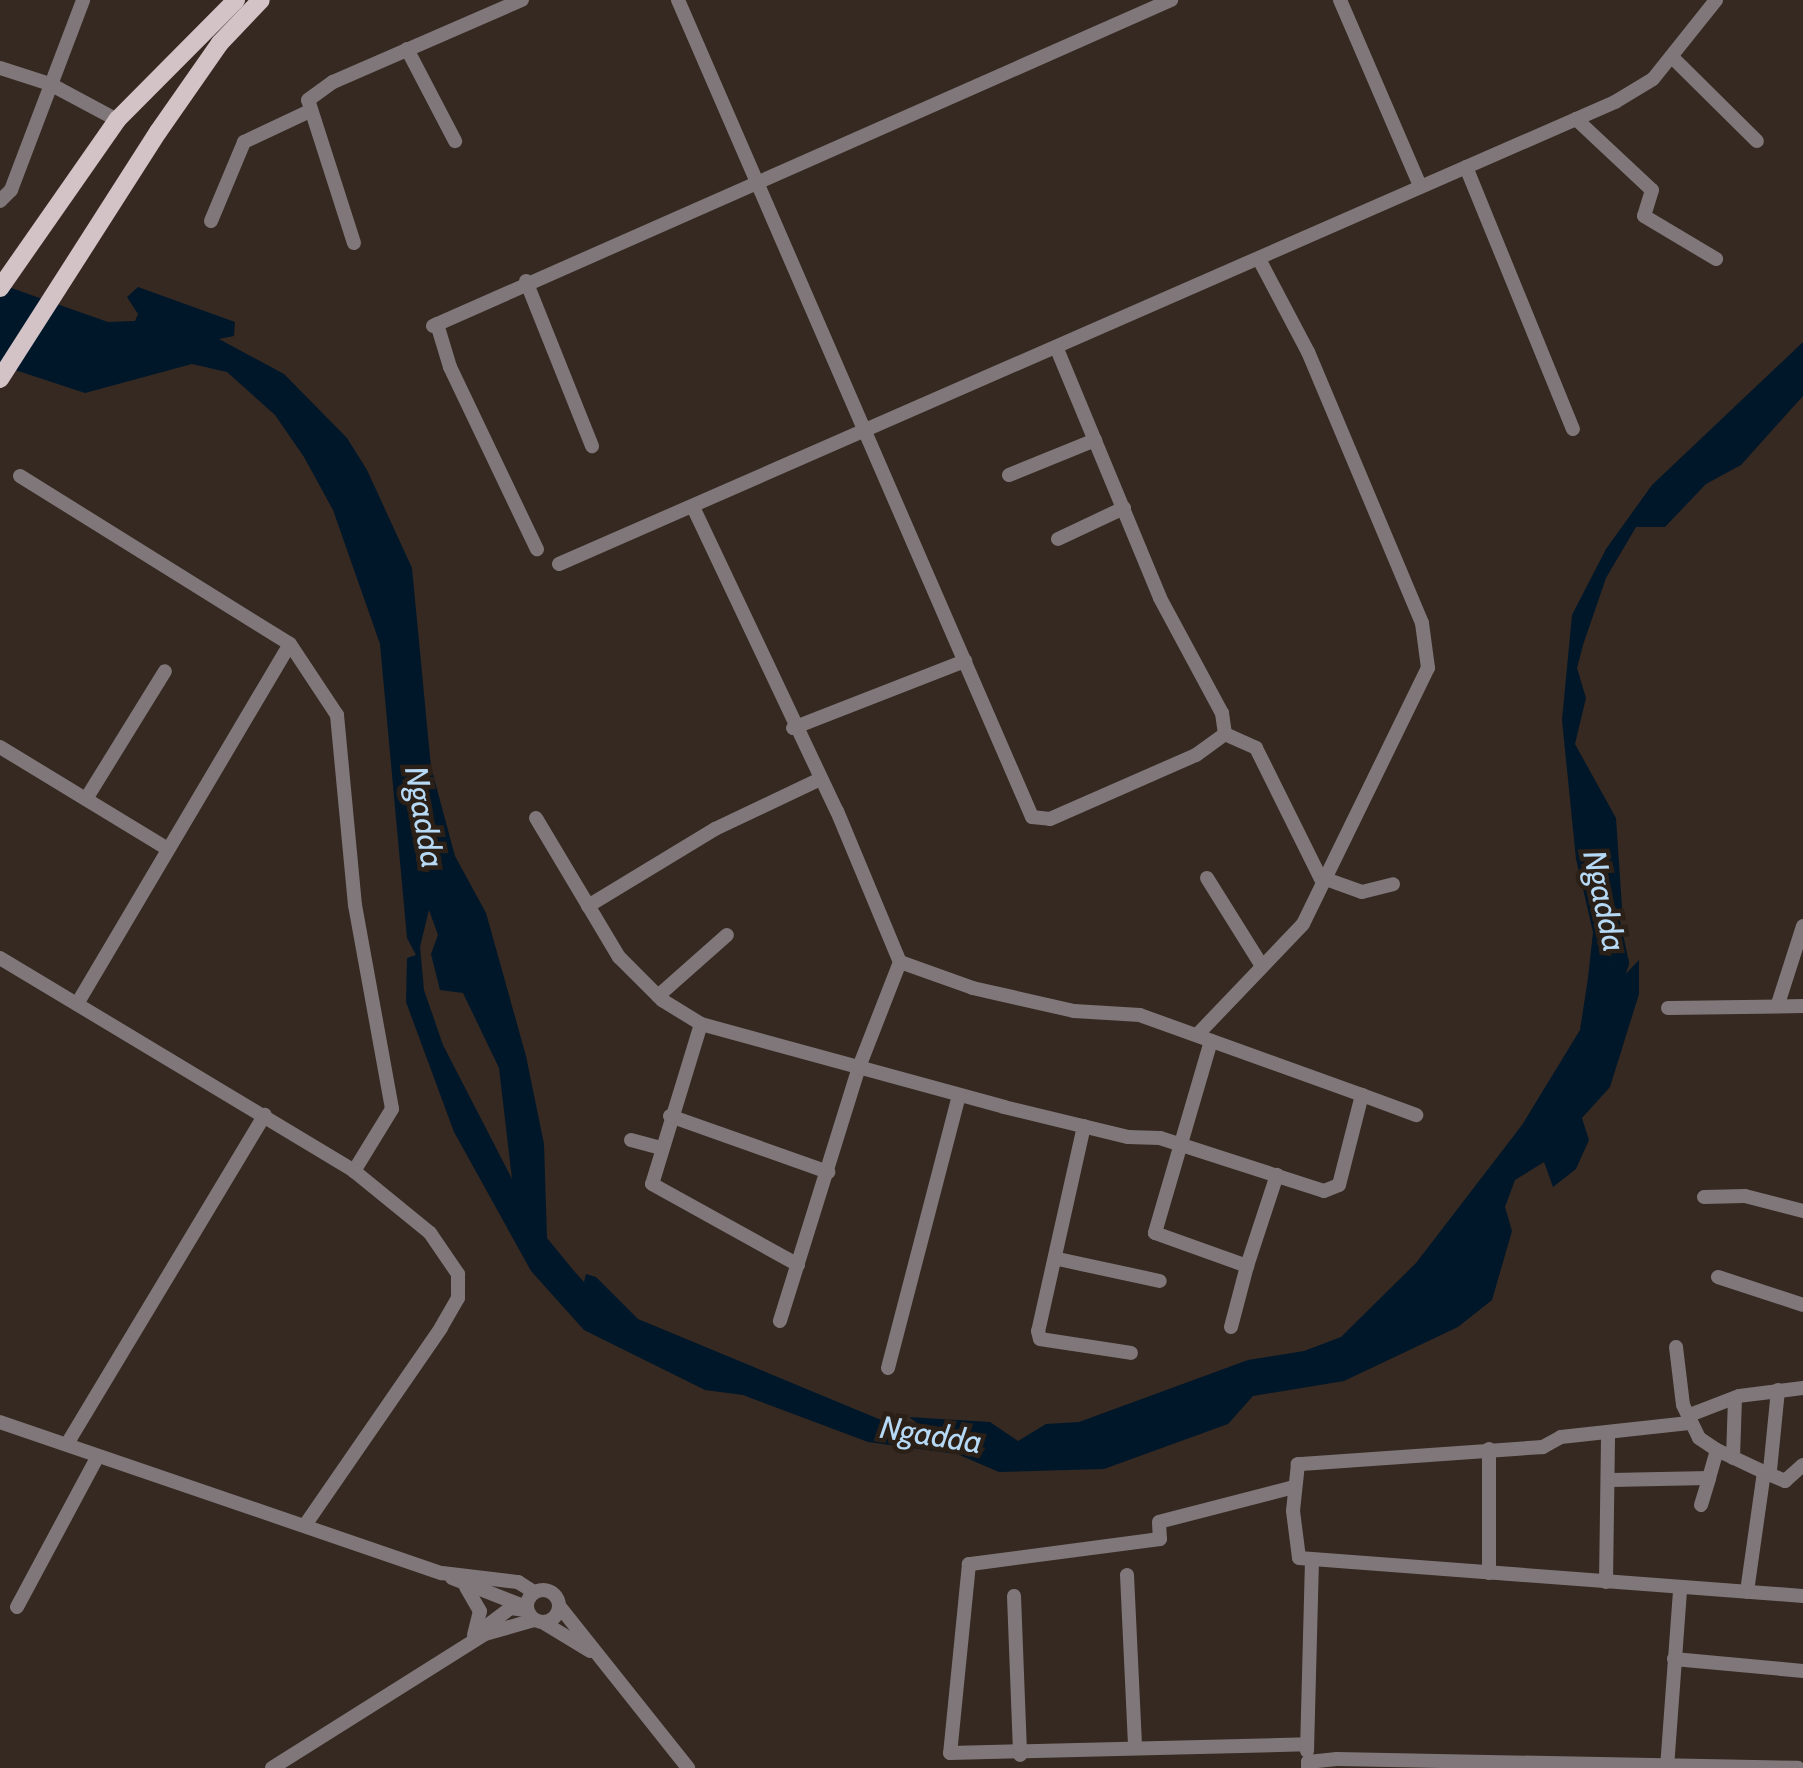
<!DOCTYPE html>
<html>
<head>
<meta charset="utf-8">
<style>
	body { margin:0 }
	#map { position:relative; width:1803px; height:1768px; overflow:hidden; background:#352921; font-family:Cabin,sans-serif }
	div>[style] { position:absolute }
	.water>* { inset:0; background:#001729 }
	.river>* { height:18px; margin:-9px; padding:0 9px; transform-origin:9px; border-radius:9px; background:#001729 }
	.minor>* { height:14px; margin:-7px; padding:0 7px; transform-origin:7px; border-radius:7px; background:#7f7779 }
	.minor>.ring { margin:-7px; padding:0; box-sizing:content-box; background:none; border:14px solid #7f7779; border-radius:50% }
	.major>* { height:18px; margin:-9px; padding:0 9px; transform-origin:9px; border-radius:9px; background:#d3c2c6 }
	span { translate:-50% -50%; white-space:nowrap; text-align:center; line-height:1.15; -webkit-text-stroke:9px #2b2017; paint-order:stroke }
	.water-label { font-size:32px; color:#b6d9f5; font-style:italic }
</style>
</head>
<body>
<div id="map">
	<div class="water">
		<i style="clip-path:polygon(evenodd,0 284px,108px 322px,135px 321px,138px 314px,127px 297px,138px 287px,235px 322px,234px 336px,219px 339px,284px 374px,347px 438px,367px 470px,412px 568px,431px 767px,455px 856px,486px 913px,526px 1056px,544px 1144px,547px 1238px,574px 1271px,584px 1282px,586px 1274px,596px 1277px,638px 1319px,886px 1422px,917px 1423px,909px 1417px,990px 1422px,1018px 1441px,1046px 1424px,1079px 1422px,1248px 1360px,1304px 1351px,1341px 1337px,1416px 1263px,1522px 1125px,1580px 1030px,1588px 978px,1593px 932px,1576px 859px,1562px 720px,1572px 615px,1606px 549px,1652px 485px,1803px 342px,1803px 396px,1741px 465px,1706px 484px,1665px 527px,1636px 527px,1606px 578px,1583px 645px,1577px 668px,1586px 698px,1575px 744px,1616px 818px,1622px 907px,1603px 998px,1639px 960px,1639px 994px,1610px 1087px,1582px 1118px,1589px 1140px,1576px 1169px,1553px 1187px,1544px 1162px,1515px 1180px,1505px 1207px,1512px 1231px,1492px 1300px,1458px 1327px,1344px 1381px,1253px 1396px,1228px 1424px,1104px 1469px,999px 1472px,957px 1454px,868px 1442px,743px 1395px,705px 1390px,584px 1330px,531px 1271px,454px 1132px,406px 1002px,407px 958px,416px 955px,407px 938px,380px 644px,333px 510px,304px 457px,275px 415px,227px 372px,192px 364px,85px 393px,0 365px,0 284px,429px 910px,438px 935px,431px 954px,440px 990px,463px 993px,499px 1068px,512px 1179px,443px 1045px,424px 990px,420px 947px,429px 910px)"></i>
	</div>
	<div class="river">
		<i style="left:1603px;top:1012px;width:52px;rotate:-70.9deg"></i>
		<i style="left:1620px;top:963px;width:47px;rotate:-102.3deg"></i>
	</div>
	<div class="minor">
		<i style="left:678px;top:0;width:890px;rotate:66.57deg"></i>
		<i style="left:1032px;top:817px;width:18px;rotate:6deg"></i>
		<i style="left:1050px;top:819px;width:159px;rotate:-23.7deg"></i>
		<i style="left:1196px;top:755px;width:36px;rotate:-36deg"></i>
		<i style="left:1340px;top:0;width:202px;rotate:66.7deg"></i>
		<i style="left:407px;top:49px;width:104px;rotate:62.4deg"></i>
		<i style="left:1673px;top:58px;width:118px;rotate:44.7deg"></i>
		<i style="left:0;top:68px;width:52px;rotate:17.7deg"></i>
		<i style="left:50px;top:84px;width:76px;rotate:28.2deg"></i>
		<i style="left:1576px;top:119px;width:104px;rotate:43.1deg"></i>
		<i style="left:1652px;top:190px;width:27px;rotate:107deg"></i>
		<i style="left:1644px;top:216px;width:84px;rotate:30.8deg"></i>
		<i style="left:1466px;top:167px;width:283px;rotate:67.8deg"></i>
		<i style="left:0;top:201px;width:16px;rotate:-45deg"></i>
		<i style="left:11px;top:190px;width:203px;rotate:-69.2deg"></i>
		<i style="left:211px;top:221px;width:86px;rotate:-67.3deg"></i>
		<i style="left:244px;top:142px;width:73px;rotate:-25.2deg"></i>
		<i style="left:354px;top:243px;width:150px;rotate:-107.8deg"></i>
		<i style="left:308px;top:100px;width:31px;rotate:-36deg"></i>
		<i style="left:333px;top:82px;width:206px;rotate:-23.5deg"></i>
		<i style="left:526px;top:281px;width:178px;rotate:68.2deg"></i>
		<i style="left:437px;top:324px;width:45px;rotate:73.2deg"></i>
		<i style="left:450px;top:367px;width:202px;rotate:64.5deg"></i>
		<i style="left:433px;top:326px;width:807px;rotate:-23.83deg"></i>
		<i style="left:1057px;top:349px;width:269px;rotate:67.5deg"></i>
		<i style="left:1160px;top:598px;width:131px;rotate:61.7deg"></i>
		<i style="left:1222px;top:713px;width:21px;rotate:82deg"></i>
		<i style="left:1009px;top:475px;width:93px;rotate:-22.1deg"></i>
		<i style="left:20px;top:476px;width:318px;rotate:31.9deg"></i>
		<i style="left:290px;top:644px;width:85px;rotate:56.5deg"></i>
		<i style="left:337px;top:715px;width:191px;rotate:84.6deg"></i>
		<i style="left:355px;top:905px;width:207px;rotate:79.7deg"></i>
		<i style="left:392px;top:1109px;width:73px;rotate:121.5deg"></i>
		<i style="left:693px;top:507px;width:336px;rotate:64.7deg"></i>
		<i style="left:837px;top:811px;width:164px;rotate:67.4deg"></i>
		<i style="left:900px;top:962px;width:113px;rotate:111.3deg"></i>
		<i style="left:859px;top:1067px;width:266px;rotate:107.3deg"></i>
		<i style="left:1058px;top:539px;width:73px;rotate:-25.2deg"></i>
		<i style="left:559px;top:564px;width:1153px;rotate:-23.63deg"></i>
		<i style="left:1615px;top:102px;width:44px;rotate:-31.2deg"></i>
		<i style="left:1653px;top:79px;width:101px;rotate:-51.4deg"></i>
		<i style="left:793px;top:728px;width:185px;rotate:-21.3deg"></i>
		<i style="left:1225px;top:734px;width:34px;rotate:24deg"></i>
		<i style="left:1256px;top:748px;width:148px;rotate:63.6deg"></i>
		<i style="left:0;top:747px;width:194px;rotate:31.3deg"></i>
		<i style="left:86px;top:799px;width:150px;rotate:-58.3deg"></i>
		<i style="left:536px;top:818px;width:162px;rotate:59.2deg"></i>
		<i style="left:619px;top:957px;width:61px;rotate:45deg"></i>
		<i style="left:662px;top:1000px;width:46px;rotate:31.6deg"></i>
		<i style="left:701px;top:1024px;width:314px;rotate:15.3deg"></i>
		<i style="left:1004px;top:1107px;width:128px;rotate:13.6deg"></i>
		<i style="left:1128px;top:1137px;width:32px;rotate:2deg"></i>
		<i style="left:1160px;top:1138px;width:172px;rotate:17.9deg"></i>
		<i style="left:1324px;top:1191px;width:16px;rotate:-22deg"></i>
		<i style="left:1339px;top:1185px;width:93px;rotate:-75.7deg"></i>
		<i style="left:1362px;top:1095px;width:236px;rotate:-160.2deg"></i>
		<i style="left:1140px;top:1015px;width:66px;rotate:-176.5deg"></i>
		<i style="left:1074px;top:1011px;width:104px;rotate:-167.2deg"></i>
		<i style="left:973px;top:988px;width:77px;rotate:-160.4deg"></i>
		<i style="left:1207px;top:878px;width:104px;rotate:58deg"></i>
		<i style="left:1323px;top:878px;width:41px;rotate:19.7deg"></i>
		<i style="left:1362px;top:892px;width:32px;rotate:-14deg"></i>
		<i style="left:588px;top:906px;width:149px;rotate:-31.2deg"></i>
		<i style="left:715px;top:829px;width:114px;rotate:-25.4deg"></i>
		<i style="left:0;top:958px;width:413px;rotate:31deg"></i>
		<i style="left:354px;top:1171px;width:98px;rotate:39.2deg"></i>
		<i style="left:430px;top:1233px;width:50px;rotate:55.7deg"></i>
		<i style="left:458px;top:1274px;width:24px;rotate:90deg"></i>
		<i style="left:458px;top:1298px;width:34px;rotate:120deg"></i>
		<i style="left:441px;top:1328px;width:236px;rotate:124.6deg"></i>
		<i style="left:658px;top:996px;width:92px;rotate:-41.5deg"></i>
		<i style="left:77px;top:1004px;width:418px;rotate:-59.4deg"></i>
		<i style="left:1778px;top:1004px;width:82px;rotate:-72.2deg"></i>
		<i style="left:1668px;top:1008px;width:135px;rotate:-0.8deg"></i>
		<i style="left:701px;top:1024px;width:167px;rotate:107deg"></i>
		<i style="left:652px;top:1184px;width:167px;rotate:29deg"></i>
		<i style="left:1197px;top:1035px;width:153px;rotate:-46.3deg"></i>
		<i style="left:1303px;top:924px;width:285px;rotate:-64deg"></i>
		<i style="left:1428px;top:668px;width:45px;rotate:-97.6deg"></i>
		<i style="left:1422px;top:623px;width:294px;rotate:-112.8deg"></i>
		<i style="left:1308px;top:352px;width:103px;rotate:-117.8deg"></i>
		<i style="left:1211px;top:1041px;width:200px;rotate:106.3deg"></i>
		<i style="left:1155px;top:1233px;width:98px;rotate:19.7deg"></i>
		<i style="left:1247px;top:1266px;width:96px;rotate:-71.8deg"></i>
		<i style="left:1362px;top:1095px;width:58px;rotate:20.3deg"></i>
		<i style="left:670px;top:1116px;width:168px;rotate:19.5deg"></i>
		<i style="left:1084px;top:1126px;width:210px;rotate:102.6deg"></i>
		<i style="left:1038px;top:1331px;width:8px;rotate:76deg"></i>
		<i style="left:1040px;top:1339px;width:92px;rotate:8.7deg"></i>
		<i style="left:631px;top:1140px;width:30px;rotate:15deg"></i>
		<i style="left:1704px;top:1197px;width:41px;rotate:-1.4deg"></i>
		<i style="left:1745px;top:1196px;width:60px;rotate:14.5deg"></i>
		<i style="left:1058px;top:1259px;width:104px;rotate:12.2deg"></i>
		<i style="left:1718px;top:1277px;width:89px;rotate:18.2deg"></i>
		<i style="left:1231px;top:1327px;width:63px;rotate:-75.3deg"></i>
		<i style="left:1676px;top:1347px;width:58px;rotate:83.1deg"></i>
		<i style="left:1683px;top:1405px;width:37px;rotate:64deg"></i>
		<i style="left:1699px;top:1438px;width:22px;rotate:34deg"></i>
		<i style="left:888px;top:1368px;width:282px;rotate:-75.4deg"></i>
		<i style="left:1803px;top:1388px;width:64px;rotate:172.9deg"></i>
		<i style="left:1739px;top:1396px;width:50px;rotate:159deg"></i>
		<i style="left:1692px;top:1414px;width:9px;rotate:108deg"></i>
		<i style="left:1689px;top:1423px;width:129px;rotate:173.8deg"></i>
		<i style="left:1561px;top:1437px;width:21px;rotate:151deg"></i>
		<i style="left:1543px;top:1447px;width:246px;rotate:176deg"></i>
		<i style="left:1298px;top:1464px;width:47px;rotate:96.1deg"></i>
		<i style="left:1293px;top:1511px;width:47px;rotate:82.7deg"></i>
		<i style="left:1299px;top:1558px;width:505px;rotate:4.31deg"></i>
		<i style="left:1778px;top:1390px;width:80px;rotate:95.7deg"></i>
		<i style="left:1770px;top:1470px;width:6px;rotate:162deg"></i>
		<i style="left:1764px;top:1472px;width:23px;rotate:23deg"></i>
		<i style="left:1785px;top:1481px;width:24px;rotate:-42deg"></i>
		<i style="left:0;top:1422px;width:467px;rotate:18.9deg"></i>
		<i style="left:442px;top:1573px;width:77px;rotate:6.8deg"></i>
		<i style="left:518px;top:1582px;width:19px;rotate:32deg"></i>
		<i style="left:67px;top:1444px;width:384px;rotate:-59deg"></i>
		<i style="left:1489px;top:1449px;width:124px;rotate:90deg"></i>
		<i style="left:1733px;top:1458px;width:60px;rotate:-88.1deg"></i>
		<i style="left:1611px;top:1480px;width:98px;rotate:-1.2deg"></i>
		<i style="left:1709px;top:1478px;width:29px;rotate:-74deg"></i>
		<i style="left:1717px;top:1450px;width:52px;rotate:25.1deg"></i>
		<i style="left:1764px;top:1472px;width:121px;rotate:98.1deg"></i>
		<i style="left:1294px;top:1487px;width:139px;rotate:165.5deg"></i>
		<i style="left:1159px;top:1522px;width:17px;rotate:87deg"></i>
		<i style="left:1160px;top:1539px;width:193px;rotate:172.5deg"></i>
		<i style="left:969px;top:1564px;width:190px;rotate:95.7deg"></i>
		<i style="left:950px;top:1753px;width:357px;rotate:-1.4deg"></i>
		<i style="left:1701px;top:1505px;width:28px;rotate:-73deg"></i>
		<i style="left:1127px;top:1575px;width:172px;rotate:87.3deg"></i>
		<i style="left:452px;top:1578px;width:79px;rotate:21.4deg"></i>
		<i style="left:1606px;top:1582px;width:149px;rotate:-89.2deg"></i>
		<i style="left:466px;top:1587px;width:28px;rotate:60deg"></i>
		<i style="left:480px;top:1611px;width:25px;rotate:104deg"></i>
		<i class="ring" style="left:527px;top:1590px;width:18px;height:18px"></i>
		<i style="left:1014px;top:1596px;width:159px;rotate:87.8deg"></i>
		<i style="left:17px;top:1607px;width:169px;rotate:-61.8deg"></i>
		<i style="left:560px;top:1607px;width:206px;rotate:51.5deg"></i>
		<i style="left:544px;top:1623px;width:54px;rotate:31.3deg"></i>
		<i style="left:480px;top:1631px;width:39px;rotate:-37deg"></i>
		<i style="left:511px;top:1608px;width:14px;rotate:8deg"></i>
		<i style="left:1674px;top:1659px;width:130px;rotate:5.3deg"></i>
		<i style="left:1307px;top:1751px;width:191px;rotate:-88.5deg"></i>
		<i style="left:272px;top:1768px;width:252px;rotate:-32.2deg"></i>
		<i style="left:485px;top:1634px;width:51px;rotate:-15.9deg"></i>
		<i style="left:1308px;top:1768px;width:6px;rotate:-90deg"></i>
		<i style="left:1308px;top:1762px;width:29px;rotate:-6deg"></i>
		<i style="left:1337px;top:1759px;width:461px;rotate:1.1deg"></i>
		<i style="left:1667px;top:1768px;width:177px;rotate:-85.8deg"></i>
	</div>
	<div class="major">
		<i style="left:0;top:288px;width:205px;rotate:-55.1deg"></i>
		<i style="left:117px;top:120px;width:169px;rotate:-45.2deg"></i>
		<i style="left:0;top:379px;width:293px;rotate:-57.4deg"></i>
		<i style="left:158px;top:132px;width:108px;rotate:-55.1deg"></i>
		<i style="left:220px;top:43px;width:59px;rotate:-46.4deg"></i>
	</div>
	<div class="water-label">
		<span style="left:424px;top:817px;rotate:80deg">Ngadda</span>
		<span style="left:1604px;top:901px;rotate:78deg">Ngadda</span>
		<span style="left:931px;top:1435px;rotate:9deg">Ngadda</span>
	</div>
</div>
</body>
</html>
